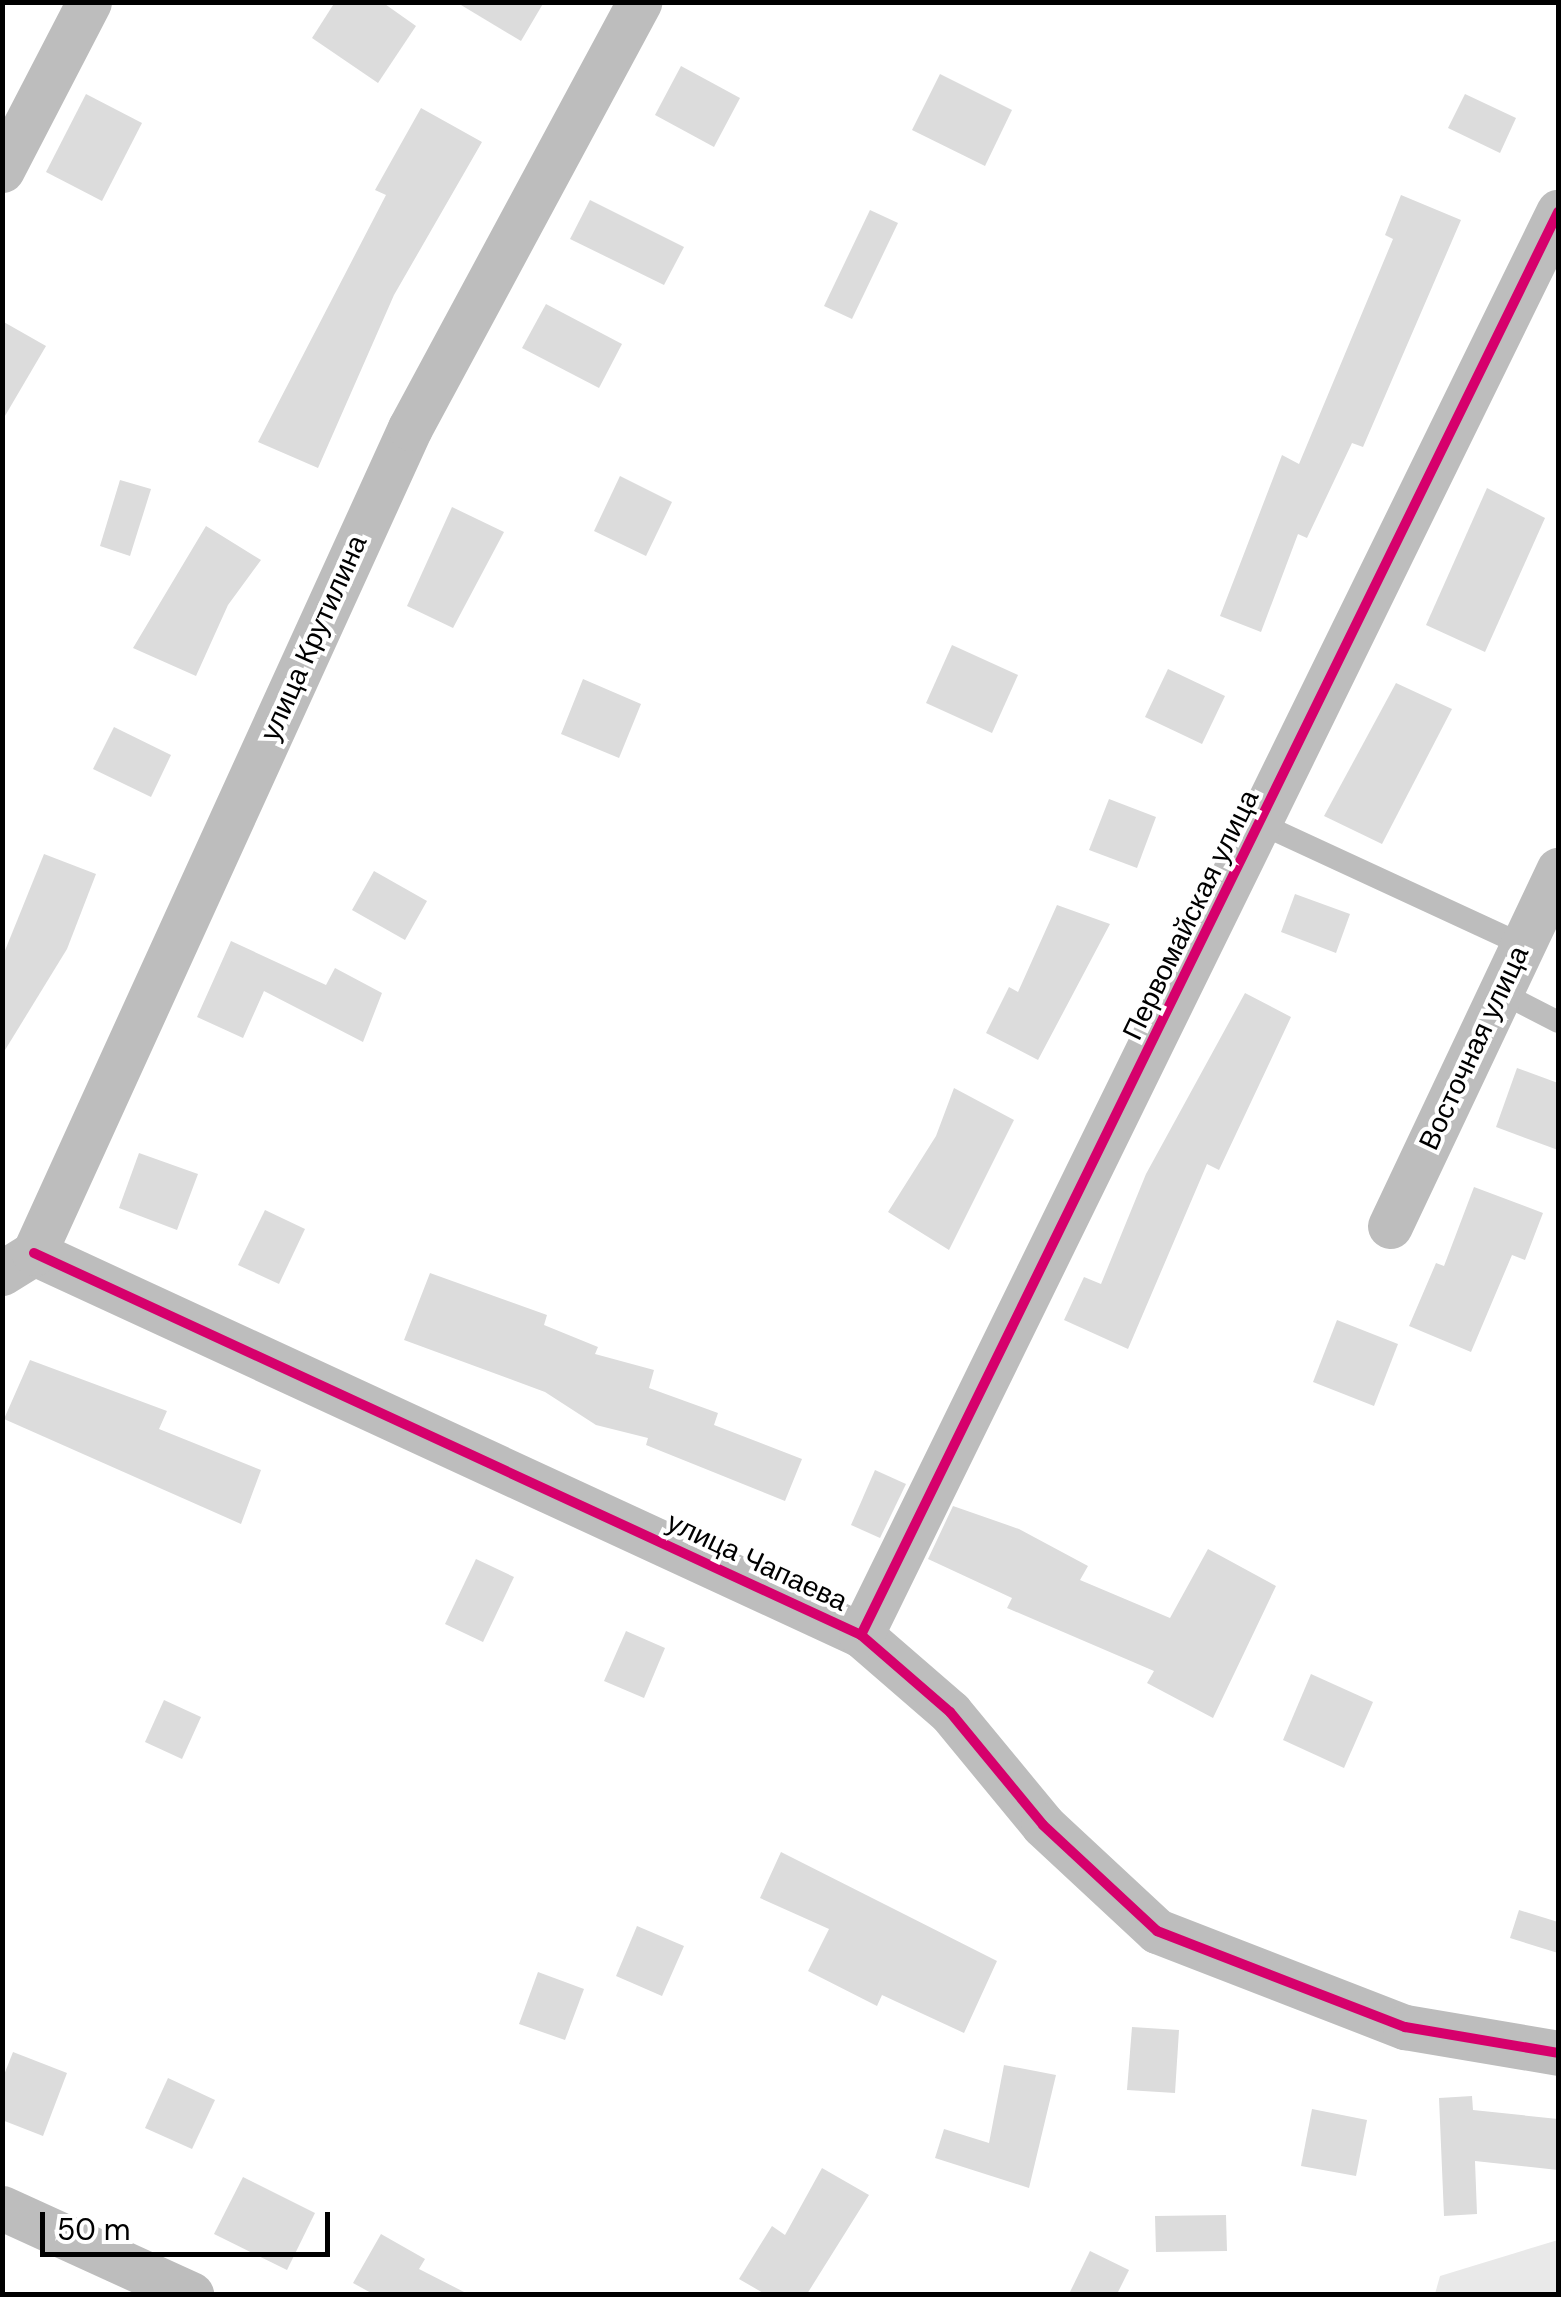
<!DOCTYPE html>
<html>
<head>
<meta charset="utf-8">
<style>
	body { margin:0 }
	#map { position:relative; width:1561px; height:2297px; overflow:hidden; background:#fff; font-family:"DM Sans",sans-serif }
	div>[style] { position:absolute }
	.green>* { inset:0; background:#e9e9e9 }
	.building>* { inset:0; background:#dcdcdc }
	.lane>* { height:22px; margin:-11px; padding:0 11px; transform-origin:11px; border-radius:11px; background:#bdbdbd }
	.street>* { height:45px; margin:-22.5px; padding:0 22.5px; transform-origin:22.5px; border-radius:22.5px; background:#bdbdbd }
	.cycleway>* { height:10px; margin:-5px; padding:0 5px; transform-origin:5px; border-radius:5px; background:#d6006c }
	span { translate:-50% -50%; white-space:nowrap; text-align:center; line-height:1.15; -webkit-text-stroke:8px #fff; paint-order:stroke }
	.street-label { font-size:28px; color:#000 }
	.frame { position:absolute; inset:0; border:5px solid #000; pointer-events:none }
	.scale { position:absolute; left:40px; top:2212px; width:290px; height:45px; box-sizing:border-box; border:5px solid #000; border-top:0; padding-left:12px; font-size:30px; line-height:35px; white-space:nowrap; color:#000; -webkit-text-stroke:8px #fff; paint-order:stroke }
</style>
</head>
<body>
<div id="map">
	<div class="green">
		<i style="clip-path:polygon(1558px 2240px,1558px 2294px,1435px 2294px,1440px 2276px)"></i>
	</div>
	<div class="building">
		<i style="clip-path:polygon(335px 2px,382px 2px,416px 26px,378px 83px,312px 38px)"></i>
		<i style="clip-path:polygon(456px 2px,544px 2px,521px 41px)"></i>
		<i style="clip-path:polygon(681px 66px,740px 98px,714px 147px,655px 115px)"></i>
		<i style="clip-path:polygon(940px 74px,1012px 110px,985px 166px,912px 130px)"></i>
		<i style="clip-path:polygon(86px 94px,142px 123px,102px 201px,46px 172px)"></i>
		<i style="clip-path:polygon(1465px 94px,1516px 118px,1500px 153px,1448px 128px)"></i>
		<i style="clip-path:polygon(421px 108px,482px 142px,394px 295px,318px 468px,258px 442px,386px 195px,375px 190px)"></i>
		<i style="clip-path:polygon(1401px 195px,1461px 220px,1363px 447px,1352px 443px,1307px 538px,1298px 534px,1261px 632px,1220px 616px,1282px 455px,1299px 464px,1393px 239px,1385px 235px)"></i>
		<i style="clip-path:polygon(590px 200px,684px 247px,664px 285px,570px 239px)"></i>
		<i style="clip-path:polygon(870px 210px,898px 223px,852px 319px,824px 306px)"></i>
		<i style="clip-path:polygon(546px 304px,622px 344px,599px 388px,522px 348px)"></i>
		<i style="clip-path:polygon(2px 321px,46px 346px,2px 421px)"></i>
		<i style="clip-path:polygon(620px 476px,672px 502px,646px 556px,594px 531px)"></i>
		<i style="clip-path:polygon(120px 480px,151px 489px,130px 556px,100px 546px)"></i>
		<i style="clip-path:polygon(1487px 488px,1545px 518px,1485px 652px,1426px 625px)"></i>
		<i style="clip-path:polygon(452px 507px,504px 532px,453px 628px,407px 606px)"></i>
		<i style="clip-path:polygon(206px 526px,261px 560px,228px 605px,196px 676px,133px 648px)"></i>
		<i style="clip-path:polygon(952px 645px,1018px 675px,992px 733px,926px 703px)"></i>
		<i style="clip-path:polygon(1168px 669px,1225px 696px,1202px 744px,1145px 717px)"></i>
		<i style="clip-path:polygon(583px 679px,641px 704px,619px 758px,561px 734px)"></i>
		<i style="clip-path:polygon(1396px 683px,1452px 709px,1382px 844px,1324px 816px)"></i>
		<i style="clip-path:polygon(114px 727px,171px 755px,151px 797px,93px 769px)"></i>
		<i style="clip-path:polygon(1109px 799px,1156px 817px,1137px 868px,1089px 850px)"></i>
		<i style="clip-path:polygon(44px 854px,96px 874px,67px 949px,2px 1055px,2px 958px)"></i>
		<i style="clip-path:polygon(374px 871px,427px 901px,405px 940px,352px 910px)"></i>
		<i style="clip-path:polygon(1295px 894px,1350px 914px,1336px 953px,1281px 932px)"></i>
		<i style="clip-path:polygon(1057px 905px,1110px 924px,1038px 1060px,986px 1033px,1009px 987px,1018px 992px)"></i>
		<i style="clip-path:polygon(231px 941px,326px 985px,335px 968px,382px 993px,363px 1042px,264px 991px,243px 1038px,197px 1017px)"></i>
		<i style="clip-path:polygon(1245px 993px,1291px 1017px,1219px 1170px,1207px 1164px,1128px 1349px,1064px 1320px,1084px 1277px,1101px 1284px,1146px 1174px)"></i>
		<i style="clip-path:polygon(1517px 1068px,1558px 1083px,1558px 1150px,1496px 1127px)"></i>
		<i style="clip-path:polygon(954px 1088px,1014px 1120px,949px 1250px,888px 1212px,936px 1136px)"></i>
		<i style="clip-path:polygon(139px 1153px,198px 1174px,177px 1230px,119px 1208px)"></i>
		<i style="clip-path:polygon(1474px 1187px,1543px 1213px,1525px 1260px,1512px 1255px,1471px 1352px,1409px 1326px,1436px 1263px,1444px 1266px)"></i>
		<i style="clip-path:polygon(265px 1210px,305px 1229px,279px 1284px,238px 1265px)"></i>
		<i style="clip-path:polygon(430px 1273px,547px 1315px,544px 1325px,598px 1347px,595px 1354px,654px 1370px,649px 1388px,718px 1413px,714px 1425px,802px 1459px,785px 1501px,646px 1445px,648px 1438px,596px 1425px,545px 1392px,404px 1340px)"></i>
		<i style="clip-path:polygon(1337px 1320px,1398px 1344px,1374px 1406px,1313px 1382px)"></i>
		<i style="clip-path:polygon(30px 1360px,167px 1411px,159px 1429px,261px 1470px,241px 1524px,4px 1419px)"></i>
		<i style="clip-path:polygon(875px 1470px,906px 1484px,880px 1538px,851px 1525px)"></i>
		<i style="clip-path:polygon(953px 1506px,1019px 1529px,1088px 1566px,1080px 1580px,1170px 1618px,1208px 1549px,1276px 1586px,1213px 1718px,1147px 1683px,1154px 1671px,1007px 1608px,1012px 1598px,928px 1559px)"></i>
		<i style="clip-path:polygon(476px 1559px,514px 1577px,483px 1642px,445px 1624px)"></i>
		<i style="clip-path:polygon(626px 1631px,665px 1648px,644px 1698px,604px 1681px)"></i>
		<i style="clip-path:polygon(1311px 1674px,1373px 1702px,1344px 1768px,1283px 1740px)"></i>
		<i style="clip-path:polygon(164px 1700px,201px 1717px,182px 1759px,145px 1742px)"></i>
		<i style="clip-path:polygon(781px 1852px,997px 1961px,964px 2033px,882px 1995px,877px 2006px,808px 1971px,829px 1929px,760px 1898px)"></i>
		<i style="clip-path:polygon(1519px 1910px,1558px 1922px,1558px 1953px,1510px 1938px)"></i>
		<i style="clip-path:polygon(637px 1926px,684px 1946px,662px 1996px,616px 1976px)"></i>
		<i style="clip-path:polygon(538px 1972px,584px 1989px,565px 2040px,519px 2024px)"></i>
		<i style="clip-path:polygon(1132px 2027px,1179px 2030px,1175px 2093px,1127px 2090px)"></i>
		<i style="clip-path:polygon(13px 2052px,67px 2073px,43px 2136px,2px 2120px,2px 2080px)"></i>
		<i style="clip-path:polygon(1004px 2065px,1056px 2075px,1029px 2188px,935px 2158px,944px 2129px,989px 2143px)"></i>
		<i style="clip-path:polygon(168px 2078px,215px 2100px,192px 2149px,145px 2128px)"></i>
		<i style="clip-path:polygon(1472px 2096px,1473px 2110px,1558px 2119px,1558px 2170px,1475px 2161px,1477px 2214px,1444px 2216px,1439px 2098px)"></i>
		<i style="clip-path:polygon(1312px 2109px,1367px 2120px,1356px 2176px,1301px 2166px)"></i>
		<i style="clip-path:polygon(822px 2168px,869px 2195px,807px 2294px,765px 2294px,739px 2279px,772px 2226px,785px 2235px)"></i>
		<i style="clip-path:polygon(243px 2177px,315px 2213px,287px 2270px,214px 2234px)"></i>
		<i style="clip-path:polygon(1226px 2215px,1227px 2251px,1156px 2252px,1155px 2216px)"></i>
		<i style="clip-path:polygon(381px 2234px,425px 2259px,419px 2269px,468px 2294px,373px 2294px,353px 2283px)"></i>
		<i style="clip-path:polygon(1090px 2251px,1129px 2270px,1117px 2294px,1069px 2294px)"></i>
	</div>
	<div class="lane">
		<i style="left:1261px;top:824px;width:289px;rotate:24.8deg"></i>
		<i style="left:1500px;top:992px;width:65px;rotate:27.3deg"></i>
	</div>
	<div class="street">
		<i style="left:2px;top:170px;width:189px;rotate:-62.6deg"></i>
		<i style="left:1390px;top:1226px;width:394px;rotate:-64.7deg"></i>
		<i style="left:34px;top:1253px;width:911px;rotate:24.79deg"></i>
		<i style="left:861px;top:1635px;width:118px;rotate:40.9deg"></i>
		<i style="left:950px;top:1712px;width:146px;rotate:50.5deg"></i>
		<i style="left:1043px;top:1825px;width:156px;rotate:42.9deg"></i>
		<i style="left:1157px;top:1931px;width:266px;rotate:21.2deg"></i>
		<i style="left:1405px;top:2027px;width:155px;rotate:9.6deg"></i>
		<i style="left:2px;top:1273px;width:38px;rotate:-32deg"></i>
		<i style="left:34px;top:1253px;width:907px;rotate:-65.5deg"></i>
		<i style="left:410px;top:428px;width:484px;rotate:-61.7deg"></i>
		<i style="left:861px;top:1635px;width:1585px;rotate:-63.9deg"></i>
		<i style="left:2px;top:2208px;width:208px;rotate:24.5deg"></i>
	</div>
	<div class="cycleway">
		<i style="left:34px;top:1253px;width:911px;rotate:24.79deg"></i>
		<i style="left:861px;top:1635px;width:118px;rotate:40.9deg"></i>
		<i style="left:950px;top:1712px;width:146px;rotate:50.5deg"></i>
		<i style="left:1043px;top:1825px;width:156px;rotate:42.9deg"></i>
		<i style="left:1157px;top:1931px;width:266px;rotate:21.2deg"></i>
		<i style="left:1405px;top:2027px;width:155px;rotate:9.6deg"></i>
		<i style="left:861px;top:1635px;width:1585px;rotate:-63.9deg"></i>
	</div>
	<div class="street-label">
		<span style="left:314px;top:638px;rotate:-66deg">улица Крутилина</span>
		<span style="left:1191px;top:915px;rotate:-64deg">Первомайская улица</span>
		<span style="left:1474px;top:1048px;rotate:-65deg">Восточная улица</span>
		<span style="left:757px;top:1562px;rotate:25deg">улица Чапаева</span>
	</div>
	<div class="frame"></div>
	<div class="scale">50 m</div>
</div>
</body>
</html>
